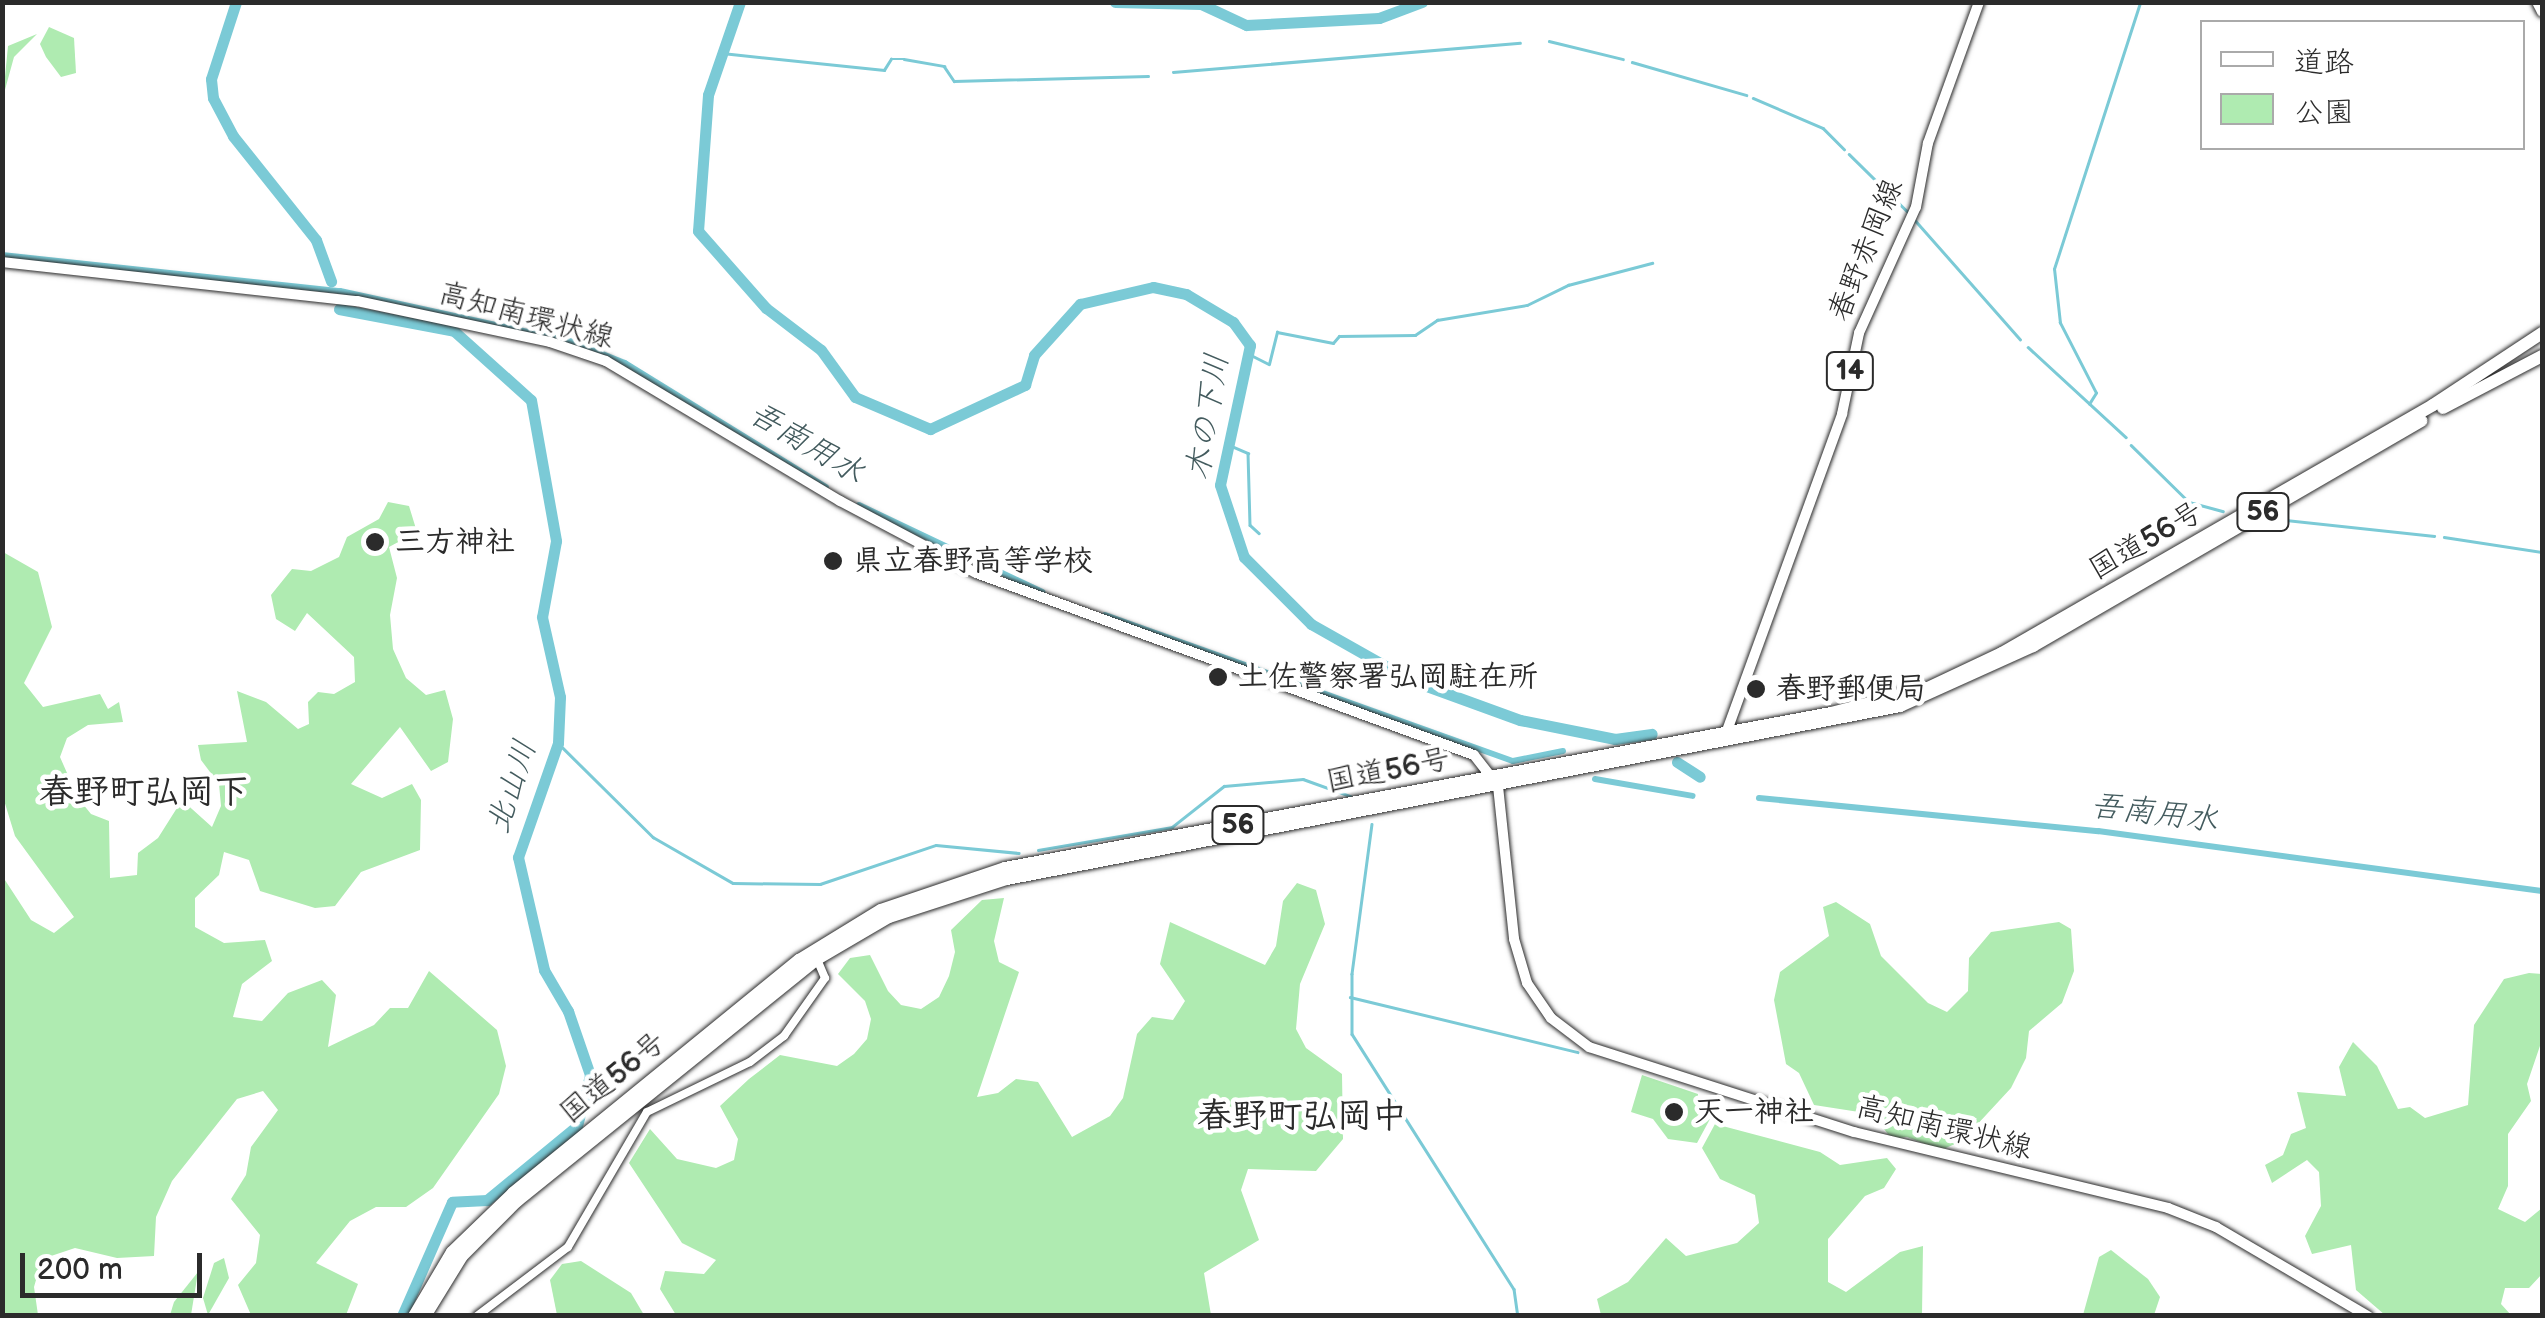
<!DOCTYPE html>
<html>
<head>
<meta charset="utf-8">
<style>
	body { margin:0 }
	#map { position:relative; width:2545px; height:1318px; overflow:hidden; background:#fff; font-family:"Balsamiq Sans","Klee One",sans-serif }
	div>[style] { position:absolute }
	.green>* { inset:0; background:#afebb1 }
	.stream>* { height:2.5px; margin:-1.25px; padding:0 1.25px; transform-origin:1.25px; border-radius:1.25px; background:#7bcad6 }
	.canal>* { height:6px; margin:-3px; padding:0 3px; transform-origin:3px; border-radius:3px; background:#7bcad6 }
	.river>* { height:11px; margin:-5.5px; padding:0 5.5px; transform-origin:5.5px; border-radius:5.5px; background:#7bcad6 }
	.roads { filter:drop-shadow(0 0 2px #2b2b2b) drop-shadow(0 0 2px #2b2b2b) }
	.minor>* { height:8px; margin:-4px; padding:0 4px; transform-origin:4px; border-radius:4px; background:#fff }
	.major>* { height:10px; margin:-5px; padding:0 5px; transform-origin:5px; border-radius:5px; background:#fff }
	.highway>* { height:12px; margin:-6px; padding:0 6px; transform-origin:6px; border-radius:6px; background:#fff }
	.dots>* { width:28px; height:28px; translate:-50% -50%; box-sizing:border-box; border:5px solid #fff; border-radius:50% }
	span { translate:-50% -50%; white-space:nowrap; text-align:center; line-height:1.15; -webkit-text-stroke:9px #fff; paint-order:stroke }
	.shield-label span { padding:2px 8px; background:#fff; border:2px solid; border-radius:8px; -webkit-text-stroke-width:0 }
	.shield-label { font-size:28px; color:#2b2b2b; font-weight:700 }
	.street-label { font-size:30px; color:#2b2b2b }
	.poi-label { font-size:30px; color:#2b2b2b; font-weight:700 }
	.left { translate:0 -50%; text-align:left }
	.water-label { font-size:32px; color:#435b5e; font-style:italic }
	.quarter-label { font-size:35px; color:#2b2b2b; font-weight:700 }
	.frame { position:absolute; inset:0; border:5px solid #2b2b2b; pointer-events:none }
	.legend { position:absolute; left:2200px; top:20px; width:325px; height:130px; box-sizing:border-box; background:#fff; border:2px solid #aaa; margin:0; padding:12px 18px; list-style:none; font-size:30px; color:#2b2b2b }
	.legend li { display:flex; align-items:center; gap:20px; height:50px }
	.legend b { width:50px; border:2px solid #aaa }
	.scale { position:absolute; left:20px; top:1253px; width:182px; height:45px; box-sizing:border-box; border:5px solid #2b2b2b; border-top:0; padding-left:12px; font-size:30px; line-height:35px; white-space:nowrap; color:#2b2b2b; -webkit-text-stroke:8px #fff; paint-order:stroke }
</style>
</head>
<body>
<div id="map">
	<div class="green">
		<i style="clip-path:polygon(49px 27px,74px 38px,76px 73px,61px 77px,46px 57px,40px 44px)"></i>
		<i style="clip-path:polygon(37px 34px,14px 57px,3px 97px,8px 46px)"></i>
		<i style="clip-path:polygon(388px 502px,409px 506px,417px 532px,389px 547px,397px 578px,390px 615px,393px 649px,406px 678px,426px 695px,445px 690px,453px 719px,448px 762px,431px 771px,400px 727px,351px 784px,382px 798px,412px 784px,421px 800px,420px 850px,361px 872px,335px 906px,315px 908px,260px 891px,249px 860px,224px 852px,219px 875px,195px 898px,195px 927px,224px 943px,265px 940px,272px 961px,242px 984px,233px 1017px,262px 1021px,288px 993px,322px 980px,336px 995px,328px 1047px,374px 1025px,390px 1008px,408px 1008px,429px 971px,497px 1030px,506px 1066px,499px 1094px,433px 1188px,406px 1207px,376px 1207px,350px 1221px,316px 1263px,358px 1284px,346px 1315px,251px 1315px,238px 1285px,256px 1263px,260px 1235px,231px 1199px,246px 1175px,251px 1147px,278px 1110px,263px 1091px,237px 1099px,172px 1181px,156px 1217px,154px 1256px,117px 1258px,75px 1248px,42px 1259px,34px 1287px,38px 1315px,3px 1315px,3px 877px,31px 920px,54px 933px,74px 917px,15px 836px,3px 797px,3px 552px,38px 572px,52px 627px,24px 683px,43px 707px,100px 694px,108px 709px,119px 702px,123px 722px,88px 725px,67px 738px,60px 757px,78px 798px,91px 814px,109px 821px,110px 878px,137px 875px,138px 853px,158px 838px,182px 800px,212px 827px,221px 806px,219px 784px,201px 760px,198px 745px,247px 742px,237px 691px,266px 702px,298px 729px,309px 724px,308px 702px,318px 692px,334px 694px,355px 682px,354px 657px,307px 613px,295px 631px,276px 619px,271px 595px,292px 569px,311px 571px,339px 557px,347px 537px,379px 519px)"></i>
		<i style="clip-path:polygon(1297px 883px,1316px 890px,1325px 924px,1300px 984px,1296px 1029px,1306px 1048px,1342px 1074px,1343px 1139px,1316px 1171px,1248px 1169px,1241px 1190px,1259px 1240px,1204px 1273px,1211px 1315px,676px 1315px,660px 1289px,665px 1271px,704px 1274px,716px 1260px,682px 1243px,629px 1163px,650px 1129px,677px 1159px,716px 1168px,734px 1160px,738px 1139px,720px 1106px,749px 1079px,780px 1055px,837px 1066px,854px 1054px,867px 1039px,871px 1019px,865px 1001px,838px 974px,850px 958px,870px 955px,888px 991px,901px 1005px,921px 1009px,939px 997px,949px 976px,955px 952px,951px 930px,982px 900px,1004px 898px,994px 941px,999px 962px,1019px 972px,977px 1097px,998px 1093px,1016px 1079px,1038px 1082px,1072px 1137px,1110px 1116px,1123px 1098px,1137px 1034px,1152px 1017px,1173px 1020px,1185px 1001px,1160px 964px,1170px 922px,1265px 965px,1276px 946px,1283px 901px)"></i>
		<i style="clip-path:polygon(1836px 902px,1870px 924px,1881px 956px,1928px 1003px,1947px 1012px,1968px 991px,1969px 958px,1991px 932px,2059px 922px,2071px 929px,2074px 971px,2062px 1003px,2029px 1031px,2026px 1058px,2011px 1088px,1962px 1141px,1941px 1150px,1907px 1137px,1892px 1139px,1872px 1114px,1814px 1105px,1799px 1073px,1786px 1064px,1774px 1000px,1780px 972px,1829px 936px,1823px 907px)"></i>
		<i style="clip-path:polygon(2529px 973px,2542px 974px,2542px 1040px,2527px 1084px,2531px 1101px,2508px 1134px,2508px 1186px,2498px 1209px,2525px 1222px,2542px 1208px,2542px 1274px,2529px 1288px,2505px 1288px,2501px 1304px,2511px 1315px,2385px 1315px,2356px 1290px,2351px 1245px,2312px 1254px,2305px 1236px,2321px 1206px,2319px 1172px,2307px 1160px,2272px 1183px,2265px 1165px,2283px 1155px,2291px 1134px,2306px 1128px,2297px 1092px,2346px 1096px,2339px 1067px,2353px 1042px,2377px 1066px,2398px 1109px,2410px 1107px,2425px 1118px,2468px 1105px,2474px 1025px,2504px 979px)"></i>
		<i style="clip-path:polygon(1642px 1075px,1698px 1094px,1697px 1114px,1710px 1119px,1697px 1143px,1668px 1139px,1653px 1119px,1631px 1112px)"></i>
		<i style="clip-path:polygon(1715px 1124px,1820px 1152px,1840px 1165px,1887px 1158px,1896px 1169px,1884px 1188px,1865px 1196px,1828px 1239px,1828px 1282px,1846px 1292px,1900px 1252px,1923px 1246px,1922px 1315px,1601px 1315px,1597px 1299px,1628px 1282px,1666px 1238px,1686px 1256px,1737px 1243px,1759px 1223px,1755px 1195px,1720px 1179px,1702px 1148px)"></i>
		<i style="clip-path:polygon(2111px 1250px,2148px 1279px,2160px 1297px,2154px 1315px,2083px 1315px,2099px 1257px)"></i>
		<i style="clip-path:polygon(224px 1258px,229px 1278px,208px 1315px,203px 1298px,214px 1263px)"></i>
		<i style="clip-path:polygon(581px 1261px,631px 1293px,644px 1315px,557px 1315px,550px 1280px,562px 1264px)"></i>
		<i style="clip-path:polygon(198px 1272px,191px 1315px,170px 1315px,174px 1302px)"></i>
	</div>
	<div class="stream">
		<i style="left:1549px;top:41px;width:76px;rotate:13.7deg"></i>
		<i style="left:722px;top:53px;width:163px;rotate:6deg"></i>
		<i style="left:884px;top:70px;width:13px;rotate:-58deg"></i>
		<i style="left:891px;top:59px;width:13px"></i>
		<i style="left:904px;top:59px;width:41px;rotate:9.9deg"></i>
		<i style="left:944px;top:66px;width:18px;rotate:56deg"></i>
		<i style="left:954px;top:81px;width:194px;rotate:-1.5deg"></i>
		<i style="left:1632px;top:62px;width:119px;rotate:16.1deg"></i>
		<i style="left:1173px;top:72px;width:348px;rotate:-4.8deg"></i>
		<i style="left:1753px;top:98px;width:76px;rotate:23.2deg"></i>
		<i style="left:1823px;top:128px;width:30px;rotate:45deg"></i>
		<i style="left:1849px;top:154px;width:83px;rotate:44.5deg"></i>
		<i style="left:1915px;top:220px;width:159px;rotate:48.6deg"></i>
		<i style="left:2028px;top:347px;width:133px;rotate:42.6deg"></i>
		<i style="left:1251px;top:355px;width:20px;rotate:27deg"></i>
		<i style="left:1269px;top:364px;width:33px;rotate:-76deg"></i>
		<i style="left:1277px;top:332px;width:57px;rotate:11.1deg"></i>
		<i style="left:1333px;top:343px;width:9px;rotate:-49deg"></i>
		<i style="left:1339px;top:336px;width:76px;rotate:-0.8deg"></i>
		<i style="left:1415px;top:335px;width:27px;rotate:-34deg"></i>
		<i style="left:1437px;top:320px;width:91px;rotate:-9.5deg"></i>
		<i style="left:1527px;top:305px;width:46px;rotate:-26deg"></i>
		<i style="left:1568px;top:285px;width:87px;rotate:-14.7deg"></i>
		<i style="left:2089px;top:404px;width:13px;rotate:-58deg"></i>
		<i style="left:2096px;top:393px;width:79px;rotate:-117.2deg"></i>
		<i style="left:2060px;top:323px;width:54px;rotate:-96.3deg"></i>
		<i style="left:2054px;top:269px;width:281px;rotate:-72.1deg"></i>
		<i style="left:1229px;top:445px;width:21px;rotate:23deg"></i>
		<i style="left:1248px;top:453px;width:72px;rotate:88.4deg"></i>
		<i style="left:1250px;top:525px;width:12px;rotate:42deg"></i>
		<i style="left:2131px;top:445px;width:81px;rotate:44.5deg"></i>
		<i style="left:2189px;top:502px;width:35px;rotate:15deg"></i>
		<i style="left:2276px;top:519px;width:159px;rotate:6.1deg"></i>
		<i style="left:2444px;top:537px;width:99px;rotate:8.7deg"></i>
		<i style="left:558px;top:743px;width:134px;rotate:44.7deg"></i>
		<i style="left:653px;top:837px;width:92px;rotate:29.9deg"></i>
		<i style="left:733px;top:883px;width:87px;rotate:0.7deg"></i>
		<i style="left:820px;top:884px;width:122px;rotate:-18.6deg"></i>
		<i style="left:936px;top:845px;width:83px;rotate:5.5deg"></i>
		<i style="left:1372px;top:824px;width:151px;rotate:97.6deg"></i>
		<i style="left:1352px;top:974px;width:60px;rotate:90deg"></i>
		<i style="left:1352px;top:1034px;width:302px;rotate:57.6deg"></i>
		<i style="left:1514px;top:1289px;width:27px;rotate:82deg"></i>
		<i style="left:1038px;top:850px;width:136px;rotate:-9.7deg"></i>
		<i style="left:1172px;top:827px;width:66px;rotate:-38.3deg"></i>
		<i style="left:1224px;top:786px;width:79px;rotate:-5.1deg"></i>
		<i style="left:1303px;top:779px;width:50px;rotate:19.9deg"></i>
		<i style="left:1350px;top:997px;width:234px;rotate:13.6deg"></i>
	</div>
	<div class="canal">
		<i style="left:2px;top:255px;width:340px;rotate:6.1deg"></i>
		<i style="left:340px;top:291px;width:235px;rotate:12.3deg"></i>
		<i style="left:570px;top:341px;width:59px;rotate:21.8deg"></i>
		<i style="left:625px;top:363px;width:236px;rotate:31.7deg"></i>
		<i style="left:859px;top:505px;width:203px;rotate:25.4deg"></i>
		<i style="left:1105px;top:615px;width:433px;rotate:19.7deg"></i>
		<i style="left:1513px;top:761px;width:51px;rotate:-11.3deg"></i>
		<i style="left:1595px;top:779px;width:99px;rotate:9.8deg"></i>
		<i style="left:1759px;top:798px;width:341px;rotate:5.6deg"></i>
		<i style="left:2098px;top:831px;width:448px;rotate:7.7deg"></i>
	</div>
	<div class="river">
		<i style="left:236px;top:2px;width:81px;rotate:108deg"></i>
		<i style="left:211px;top:79px;width:19px;rotate:84deg"></i>
		<i style="left:213px;top:98px;width:43px;rotate:62.2deg"></i>
		<i style="left:233px;top:136px;width:133px;rotate:51.4deg"></i>
		<i style="left:316px;top:240px;width:44px;rotate:69.9deg"></i>
		<i style="left:740px;top:2px;width:98px;rotate:109deg"></i>
		<i style="left:708px;top:95px;width:136px;rotate:94.2deg"></i>
		<i style="left:698px;top:231px;width:103px;rotate:48.6deg"></i>
		<i style="left:766px;top:308px;width:69px;rotate:37.4deg"></i>
		<i style="left:821px;top:350px;width:58px;rotate:54.1deg"></i>
		<i style="left:855px;top:397px;width:82px;rotate:23.1deg"></i>
		<i style="left:930px;top:429px;width:105px;rotate:-24.9deg"></i>
		<i style="left:1025px;top:385px;width:31px;rotate:-73deg"></i>
		<i style="left:1034px;top:355px;width:69px;rotate:-48deg"></i>
		<i style="left:1080px;top:304px;width:75px;rotate:-13.1deg"></i>
		<i style="left:1153px;top:287px;width:34px;rotate:12deg"></i>
		<i style="left:1186px;top:294px;width:55px;rotate:30.8deg"></i>
		<i style="left:1233px;top:322px;width:29px;rotate:54deg"></i>
		<i style="left:1250px;top:345px;width:143px;rotate:102.1deg"></i>
		<i style="left:1220px;top:485px;width:76px;rotate:71.6deg"></i>
		<i style="left:1244px;top:557px;width:95px;rotate:45deg"></i>
		<i style="left:1311px;top:624px;width:114px;rotate:29.5deg"></i>
		<i style="left:1410px;top:680px;width:117px;rotate:20deg"></i>
		<i style="left:1520px;top:720px;width:97px;rotate:11.3deg"></i>
		<i style="left:1615px;top:739px;width:37px;rotate:-8deg"></i>
		<i style="left:1115px;top:2px;width:86px;rotate:1.3deg"></i>
		<i style="left:1201px;top:4px;width:50px;rotate:25deg"></i>
		<i style="left:1246px;top:25px;width:133px;rotate:-3deg"></i>
		<i style="left:1379px;top:18px;width:46px;rotate:-20.4deg"></i>
		<i style="left:339px;top:309px;width:117px;rotate:10.8deg"></i>
		<i style="left:454px;top:331px;width:103px;rotate:41.9deg"></i>
		<i style="left:531px;top:400px;width:143px;rotate:79.9deg"></i>
		<i style="left:556px;top:541px;width:77px;rotate:100.4deg"></i>
		<i style="left:542px;top:617px;width:82px;rotate:77.3deg"></i>
		<i style="left:560px;top:697px;width:46px;rotate:92.5deg"></i>
		<i style="left:558px;top:743px;width:121px;rotate:109.3deg"></i>
		<i style="left:518px;top:857px;width:116px;rotate:77deg"></i>
		<i style="left:544px;top:970px;width:48px;rotate:59.7deg"></i>
		<i style="left:568px;top:1011px;width:68px;rotate:71deg"></i>
		<i style="left:590px;top:1075px;width:53px;rotate:104.3deg"></i>
		<i style="left:577px;top:1126px;width:117px;rotate:140.6deg"></i>
		<i style="left:487px;top:1200px;width:35px;rotate:177deg"></i>
		<i style="left:452px;top:1202px;width:124px;rotate:113.7deg"></i>
		<i style="left:1677px;top:762px;width:27px;rotate:33deg"></i>
	</div>
	<div class="roads">
		<div class="minor">
			<i style="left:477px;top:1316px;width:114px;rotate:-37.2deg"></i>
			<i style="left:568px;top:1247px;width:156px;rotate:-59.7deg"></i>
			<i style="left:647px;top:1112px;width:114px;rotate:-25.9deg"></i>
			<i style="left:750px;top:1062px;width:43px;rotate:-37.4deg"></i>
			<i style="left:784px;top:1036px;width:71px;rotate:-54.7deg"></i>
			<i style="left:825px;top:978px;width:21px;rotate:-113deg"></i>
		</div>
		<div class="major">
			<i style="left:2537px;top:2px;width:11px;rotate:63deg"></i>
			<i style="left:2px;top:262px;width:357px;rotate:6.3deg"></i>
			<i style="left:357px;top:301px;width:197px;rotate:12deg"></i>
			<i style="left:550px;top:342px;width:59px;rotate:18.7deg"></i>
			<i style="left:606px;top:361px;width:273px;rotate:30.9deg"></i>
			<i style="left:840px;top:501px;width:154px;rotate:27.9deg"></i>
			<i style="left:976px;top:573px;width:530px;rotate:20.08deg"></i>
			<i style="left:1474px;top:755px;width:39px;rotate:52deg"></i>
			<i style="left:1498px;top:786px;width:154px;rotate:84deg"></i>
			<i style="left:1514px;top:939px;width:46px;rotate:73.5deg"></i>
			<i style="left:1527px;top:983px;width:42px;rotate:55.6deg"></i>
			<i style="left:1551px;top:1018px;width:48px;rotate:37.3deg"></i>
			<i style="left:1589px;top:1047px;width:278px;rotate:17.8deg"></i>
			<i style="left:1854px;top:1132px;width:323px;rotate:13.6deg"></i>
			<i style="left:2168px;top:1208px;width:52px;rotate:21.6deg"></i>
			<i style="left:2216px;top:1227px;width:176px;rotate:30.4deg"></i>
			<i style="left:1725px;top:736px;width:343px;rotate:-70deg"></i>
			<i style="left:1842px;top:414px;width:83px;rotate:-78.1deg"></i>
			<i style="left:1859px;top:333px;width:138px;rotate:-65.7deg"></i>
			<i style="left:1916px;top:207px;width:65px;rotate:-79.4deg"></i>
			<i style="left:1928px;top:143px;width:150px;rotate:-70.1deg"></i>
		</div>
		<div class="highway">
			<i style="left:2443px;top:408px;width:112px;rotate:-27.7deg"></i>
			<i style="left:414px;top:1316px;width:74px;rotate:-59.3deg"></i>
			<i style="left:452px;top:1252px;width:85px;rotate:-44deg"></i>
			<i style="left:513px;top:1193px;width:369px;rotate:-39.2deg"></i>
			<i style="left:799px;top:960px;width:96px;rotate:-31.4deg"></i>
			<i style="left:881px;top:910px;width:131px;rotate:-18.7deg"></i>
			<i style="left:1005px;top:868px;width:840px;rotate:-10.63deg"></i>
			<i style="left:1831px;top:713px;width:100px;rotate:-14.5deg"></i>
			<i style="left:1928px;top:688px;width:82px;rotate:-25.3deg"></i>
			<i style="left:2002px;top:653px;width:497px;rotate:-29.9deg"></i>
			<i style="left:2433px;top:405px;width:131px;rotate:-33.4deg"></i>
			<i style="left:425px;top:1316px;width:70px;rotate:-58.3deg"></i>
			<i style="left:462px;top:1256px;width:78px;rotate:-45deg"></i>
			<i style="left:517px;top:1201px;width:385px;rotate:-38.9deg"></i>
			<i style="left:817px;top:959px;width:83px;rotate:-30.3deg"></i>
			<i style="left:889px;top:917px;width:124px;rotate:-17.9deg"></i>
			<i style="left:1007px;top:879px;width:910px;rotate:-10.96deg"></i>
			<i style="left:1900px;top:706px;width:146px;rotate:-24.3deg"></i>
			<i style="left:2033px;top:646px;width:449px;rotate:-30.1deg"></i>
		</div>
	</div>
	<div class="dots">
		<i style="left:375px;top:542px;background:#2b2b2b"></i>
		<i style="left:833px;top:561px;background:#2b2b2b"></i>
		<i style="left:1218px;top:677px;background:#2b2b2b"></i>
		<i style="left:1756px;top:689px;background:#2b2b2b"></i>
		<i style="left:1674px;top:1112px;background:#2b2b2b"></i>
	</div>
	<div class="shield-label">
		<span style="left:1850px;top:371px">14</span>
		<span style="left:2263px;top:512px">56</span>
		<span style="left:1238px;top:825px">56</span>
	</div>
	<div class="street-label">
		<span style="left:1866px;top:250px;rotate:-68deg">春野赤岡線</span>
		<span style="left:526px;top:316px;rotate:15deg">高知南環状線</span>
		<span style="left:2146px;top:541px;rotate:-30deg">国道56号</span>
		<span style="left:1388px;top:771px;rotate:-11deg">国道56号</span>
		<span style="left:613px;top:1078px;rotate:-39deg">国道56号</span>
		<span style="left:1944px;top:1128px;rotate:14deg">高知南環状線</span>
	</div>
	<div class="poi-label">
		<span class="left" style="left:395px;top:542px">三方神社</span>
		<span class="left" style="left:853px;top:561px">県立春野高等学校</span>
		<span class="left" style="left:1238px;top:677px">土佐警察署弘岡駐在所</span>
		<span class="left" style="left:1776px;top:689px">春野郵便局</span>
		<span class="left" style="left:1694px;top:1112px">天一神社</span>
	</div>
	<div class="water-label">
		<span style="left:1209px;top:417px;rotate:-81deg">木の下川</span>
		<span style="left:806px;top:444px;rotate:31deg">吾南用水</span>
		<span style="left:513px;top:787px;rotate:-72deg">北山川</span>
		<span style="left:2154px;top:814px;rotate:7deg">吾南用水</span>
	</div>
	<div class="quarter-label">
		<span style="left:144px;top:793px">春野町弘岡下</span>
		<span style="left:1302px;top:1117px">春野町弘岡中</span>
	</div>
	<div class="frame"></div>
	<ul class="legend">
	<li><b style="height:12px;background:#fff"></b>道路</li>
	<li><b style="height:28px;background:#afebb1"></b>公園</li>
	</ul>
	<div class="scale">200 m</div>
</div>
</body>
</html>
